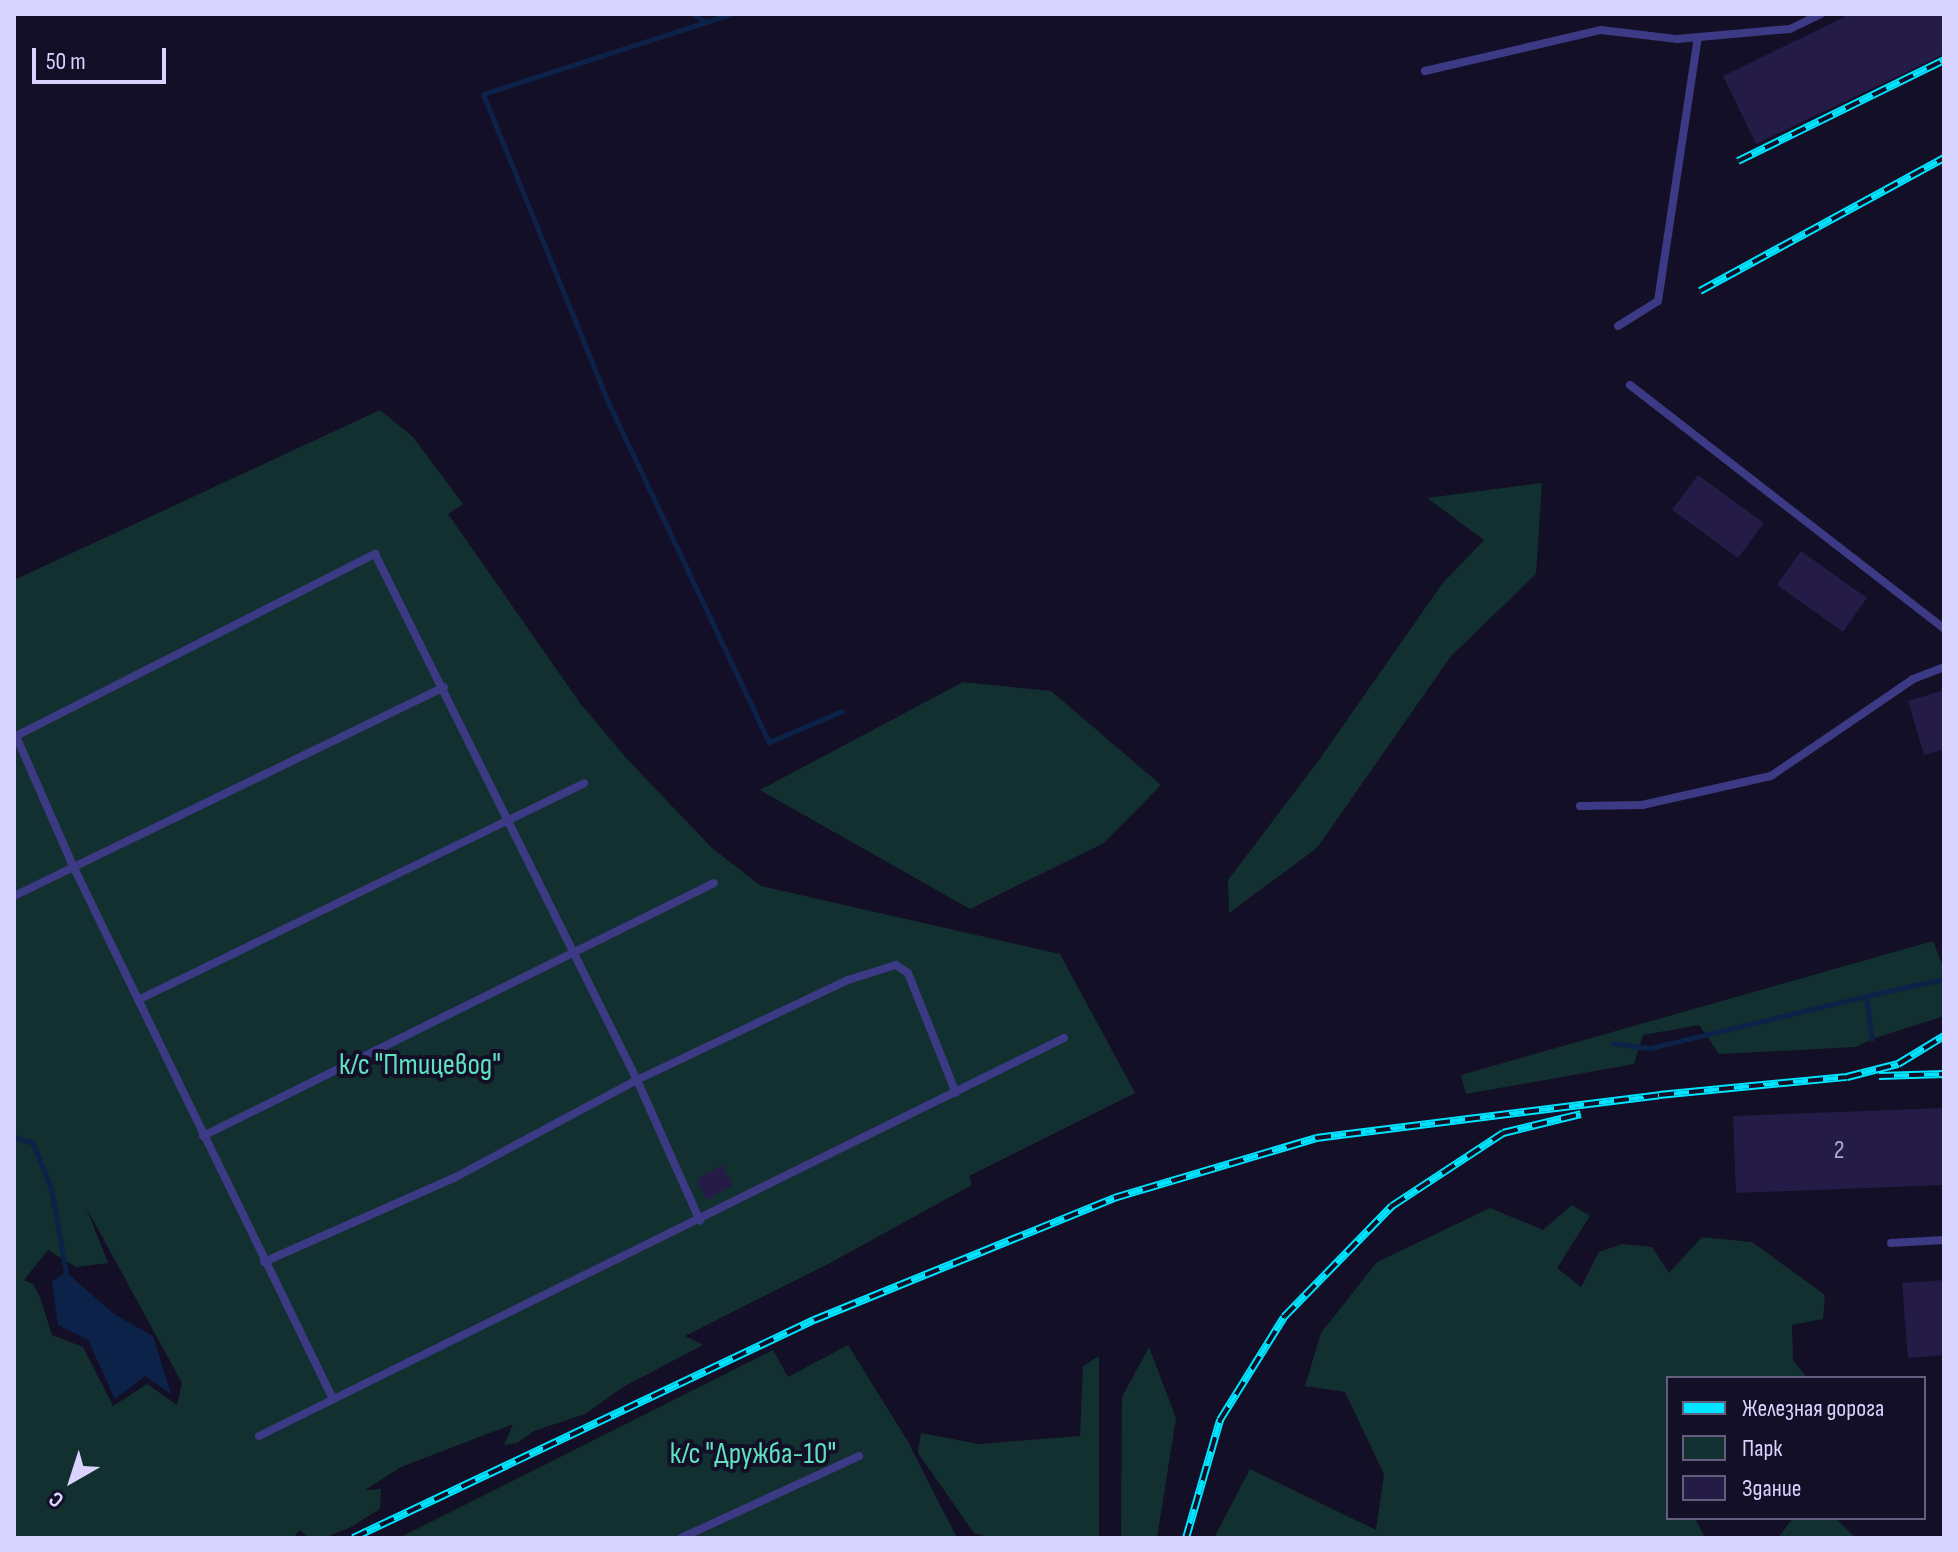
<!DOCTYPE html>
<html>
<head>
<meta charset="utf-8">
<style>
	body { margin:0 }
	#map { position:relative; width:1958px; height:1552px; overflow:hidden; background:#130f26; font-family:"Sofia Sans Condensed",sans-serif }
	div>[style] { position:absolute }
	.green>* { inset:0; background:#12302f }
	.water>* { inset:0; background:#0c2248 }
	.stream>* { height:5px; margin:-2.5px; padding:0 2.5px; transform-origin:2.5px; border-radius:2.5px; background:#0c2248 }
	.building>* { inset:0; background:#241b47 }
	.service>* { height:8px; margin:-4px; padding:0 4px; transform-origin:4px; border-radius:4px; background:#3d3a85 }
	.rail>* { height:8px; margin-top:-4px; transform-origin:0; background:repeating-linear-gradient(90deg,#130f26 0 15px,#00e5ff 0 30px); box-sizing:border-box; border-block:2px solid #00e5ff }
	span { translate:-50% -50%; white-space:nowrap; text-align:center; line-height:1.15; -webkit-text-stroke:8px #130f26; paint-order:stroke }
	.number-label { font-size:26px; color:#aca6d1 }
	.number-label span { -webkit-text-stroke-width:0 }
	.park-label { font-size:30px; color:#5fe0c0 }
	.frame { position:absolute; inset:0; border:16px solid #d9d4ff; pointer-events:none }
	.legend { position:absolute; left:1666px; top:1376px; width:260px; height:144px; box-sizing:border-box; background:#130f26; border:2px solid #625e7d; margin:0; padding:10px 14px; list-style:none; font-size:24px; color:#d9d4ff }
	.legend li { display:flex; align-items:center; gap:16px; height:40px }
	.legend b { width:40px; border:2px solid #625e7d }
	.north { position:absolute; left:32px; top:1440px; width:80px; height:80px; -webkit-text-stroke:6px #130f26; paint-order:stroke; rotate:219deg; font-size:22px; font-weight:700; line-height:32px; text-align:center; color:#d9d4ff }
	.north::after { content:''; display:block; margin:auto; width:28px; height:36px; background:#d9d4ff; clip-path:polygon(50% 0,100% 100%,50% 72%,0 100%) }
	.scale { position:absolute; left:32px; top:48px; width:134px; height:36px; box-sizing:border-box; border:4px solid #d9d4ff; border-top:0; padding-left:10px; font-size:24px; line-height:28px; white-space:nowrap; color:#d9d4ff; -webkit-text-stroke:6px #130f26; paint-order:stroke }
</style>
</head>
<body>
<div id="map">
	<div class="green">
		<i style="clip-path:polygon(evenodd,380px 410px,413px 437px,463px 504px,448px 514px,580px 703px,627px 759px,712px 848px,761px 886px,1060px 954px,1135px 1093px,969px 1176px,972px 1185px,828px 1264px,685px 1336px,703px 1345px,623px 1387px,585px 1414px,534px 1431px,517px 1443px,504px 1445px,513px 1424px,401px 1467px,365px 1490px,381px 1489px,380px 1509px,349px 1528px,323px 1538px,309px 1538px,300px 1530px,293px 1538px,14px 1538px,14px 580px,380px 410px,86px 1207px,182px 1383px,177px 1405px,147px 1384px,113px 1406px,83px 1347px,52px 1335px,40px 1297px,33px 1284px,24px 1280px,48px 1250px,76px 1267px,108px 1263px,86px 1207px)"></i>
		<i style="clip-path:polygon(1542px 483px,1536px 574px,1451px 656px,1317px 848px,1229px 913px,1228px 880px,1319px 760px,1442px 584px,1484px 540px,1427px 498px)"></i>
		<i style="clip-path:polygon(963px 682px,1051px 691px,1161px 785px,1104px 843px,970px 909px,760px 790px)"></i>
		<i style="clip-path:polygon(1933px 941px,1944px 969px,1944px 1016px,1872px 1039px,1856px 1047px,1719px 1054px,1699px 1025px,1643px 1035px,1634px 1064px,1466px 1094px,1461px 1075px)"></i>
		<i style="clip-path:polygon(1572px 1205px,1590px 1216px,1557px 1268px,1581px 1287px,1599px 1252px,1622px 1244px,1652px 1247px,1669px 1273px,1702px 1237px,1752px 1242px,1825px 1295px,1823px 1319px,1792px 1325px,1793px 1360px,1807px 1378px,1668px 1378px,1668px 1518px,1695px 1518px,1705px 1538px,1214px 1538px,1250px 1469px,1376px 1530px,1384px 1474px,1345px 1392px,1305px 1386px,1321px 1333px,1377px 1262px,1490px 1208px,1543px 1230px)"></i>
		<i style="clip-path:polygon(848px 1345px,907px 1440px,957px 1538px,399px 1538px,773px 1350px,788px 1377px)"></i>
		<i style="clip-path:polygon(1149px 1347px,1176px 1418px,1157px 1538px,1121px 1538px,1122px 1397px)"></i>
		<i style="clip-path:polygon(1099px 1356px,1099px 1538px,990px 1538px,974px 1533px,918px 1453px,921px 1433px,979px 1444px,1080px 1436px,1083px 1366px)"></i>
		<i style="clip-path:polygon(1793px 1518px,1835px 1518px,1855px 1537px,1778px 1538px)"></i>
	</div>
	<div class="water">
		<i style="clip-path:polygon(66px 1272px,114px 1314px,153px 1336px,171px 1394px,145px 1376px,115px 1399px,88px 1340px,58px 1325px,52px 1282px)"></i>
	</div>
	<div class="stream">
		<i style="left:693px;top:14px;width:15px;rotate:32deg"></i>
		<i style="left:706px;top:22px;width:26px;rotate:-18deg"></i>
		<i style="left:706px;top:22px;width:234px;rotate:162.1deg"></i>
		<i style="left:483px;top:94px;width:335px;rotate:67.9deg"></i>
		<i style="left:609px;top:404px;width:374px;rotate:64.7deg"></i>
		<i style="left:769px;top:742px;width:79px;rotate:-23deg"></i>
		<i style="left:1866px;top:996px;width:80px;rotate:-12.3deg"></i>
		<i style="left:1613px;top:1043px;width:37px;rotate:8deg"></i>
		<i style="left:1650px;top:1048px;width:222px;rotate:-13.5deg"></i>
		<i style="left:1866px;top:996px;width:43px;rotate:82.1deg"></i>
		<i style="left:14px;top:1137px;width:20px;rotate:18deg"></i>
		<i style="left:33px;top:1143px;width:49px;rotate:68.6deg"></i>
		<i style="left:51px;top:1189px;width:84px;rotate:79.8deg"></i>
	</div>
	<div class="building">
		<i style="clip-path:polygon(1851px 14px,1944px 14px,1944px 54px,1756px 144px,1723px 76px)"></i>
		<i style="clip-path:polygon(1698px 475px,1764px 523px,1738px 558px,1672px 510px)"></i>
		<i style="clip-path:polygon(1801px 551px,1867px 598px,1843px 632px,1777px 585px)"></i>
		<i style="clip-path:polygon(1944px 690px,1944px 749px,1924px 755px,1908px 701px)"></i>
		<i style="clip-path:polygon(1944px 1108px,1944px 1185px,1736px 1193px,1733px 1116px)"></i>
		<i style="clip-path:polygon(722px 1165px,733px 1185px,707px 1200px,696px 1180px)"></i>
		<i style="clip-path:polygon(1944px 1280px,1944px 1355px,1908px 1358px,1902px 1283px)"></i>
	</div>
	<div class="service">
		<i style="left:1425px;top:71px;width:181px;rotate:-13.1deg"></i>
		<i style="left:1601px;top:30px;width:77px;rotate:6.8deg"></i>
		<i style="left:1677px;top:39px;width:113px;rotate:-5.1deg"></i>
		<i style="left:1790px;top:29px;width:34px;rotate:-26deg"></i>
		<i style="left:1618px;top:326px;width:47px;rotate:-32deg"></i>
		<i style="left:1658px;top:301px;width:267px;rotate:-81.4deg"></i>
		<i style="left:1630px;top:385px;width:398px;rotate:37.8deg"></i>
		<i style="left:16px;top:736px;width:144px;rotate:66.3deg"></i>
		<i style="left:74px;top:868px;width:591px;rotate:64deg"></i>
		<i style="left:14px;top:737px;width:405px;rotate:-26.9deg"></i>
		<i style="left:375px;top:554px;width:588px;rotate:63.52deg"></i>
		<i style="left:637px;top:1080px;width:154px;rotate:65.9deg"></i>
		<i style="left:1580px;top:806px;width:62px;rotate:-0.9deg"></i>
		<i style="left:1642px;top:805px;width:132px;rotate:-12.7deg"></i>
		<i style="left:1771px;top:776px;width:172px;rotate:-34.3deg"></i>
		<i style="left:1913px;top:679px;width:33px;rotate:-21deg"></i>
		<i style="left:14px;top:896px;width:478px;rotate:-25.9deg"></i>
		<i style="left:138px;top:1000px;width:496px;rotate:-25.9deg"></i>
		<i style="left:203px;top:1136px;width:570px;rotate:-26.34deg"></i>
		<i style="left:1891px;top:1243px;width:53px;rotate:-3.2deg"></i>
		<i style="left:264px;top:1262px;width:208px;rotate:-23.9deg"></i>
		<i style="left:454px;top:1178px;width:208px;rotate:-28.2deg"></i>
		<i style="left:637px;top:1080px;width:233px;rotate:-25.4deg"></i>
		<i style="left:848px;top:980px;width:50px;rotate:-17.4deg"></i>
		<i style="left:896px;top:965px;width:14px;rotate:34deg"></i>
		<i style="left:908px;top:973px;width:129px;rotate:68.2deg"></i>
		<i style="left:259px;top:1436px;width:898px;rotate:-26.31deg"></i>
		<i style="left:681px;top:1538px;width:196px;rotate:-24.7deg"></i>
	</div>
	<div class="rail">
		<i style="left:1738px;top:161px;width:229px;rotate:-26.1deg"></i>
		<i style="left:1700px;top:291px;width:278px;rotate:-28.6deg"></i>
		<i style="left:1879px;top:1076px;width:65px;rotate:-1.8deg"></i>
		<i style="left:353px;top:1538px;width:510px;rotate:-25.31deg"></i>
		<i style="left:814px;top:1320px;width:324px;rotate:-22.1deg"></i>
		<i style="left:1114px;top:1198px;width:211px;rotate:-16.5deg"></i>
		<i style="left:1316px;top:1138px;width:346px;rotate:-7.1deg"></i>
		<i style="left:1659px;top:1095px;width:189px;rotate:-5.5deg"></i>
		<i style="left:1847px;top:1077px;width:53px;rotate:-14.3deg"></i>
		<i style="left:1898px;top:1064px;width:54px;rotate:-31.3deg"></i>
		<i style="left:1186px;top:1538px;width:123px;rotate:-73.9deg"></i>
		<i style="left:1220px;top:1420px;width:121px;rotate:-58.1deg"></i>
		<i style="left:1284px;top:1317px;width:155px;rotate:-45.8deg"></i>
		<i style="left:1392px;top:1206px;width:133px;rotate:-33.3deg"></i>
		<i style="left:1503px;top:1133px;width:80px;rotate:-13.7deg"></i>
	</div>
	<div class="number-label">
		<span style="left:1839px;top:1151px">2</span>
	</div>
	<div class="park-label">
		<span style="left:420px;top:1065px">к/с "Птицевод"</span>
		<span style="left:753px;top:1454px">к/с "Дружба-10"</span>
	</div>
	<div class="frame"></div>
	<ul class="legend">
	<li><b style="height:10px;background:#00e5ff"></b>Железная дорога</li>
	<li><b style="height:22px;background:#12302f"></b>Парк</li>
	<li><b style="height:22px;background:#241b47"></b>Здание</li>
	</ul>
	<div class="north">С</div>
	<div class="scale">50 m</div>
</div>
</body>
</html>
